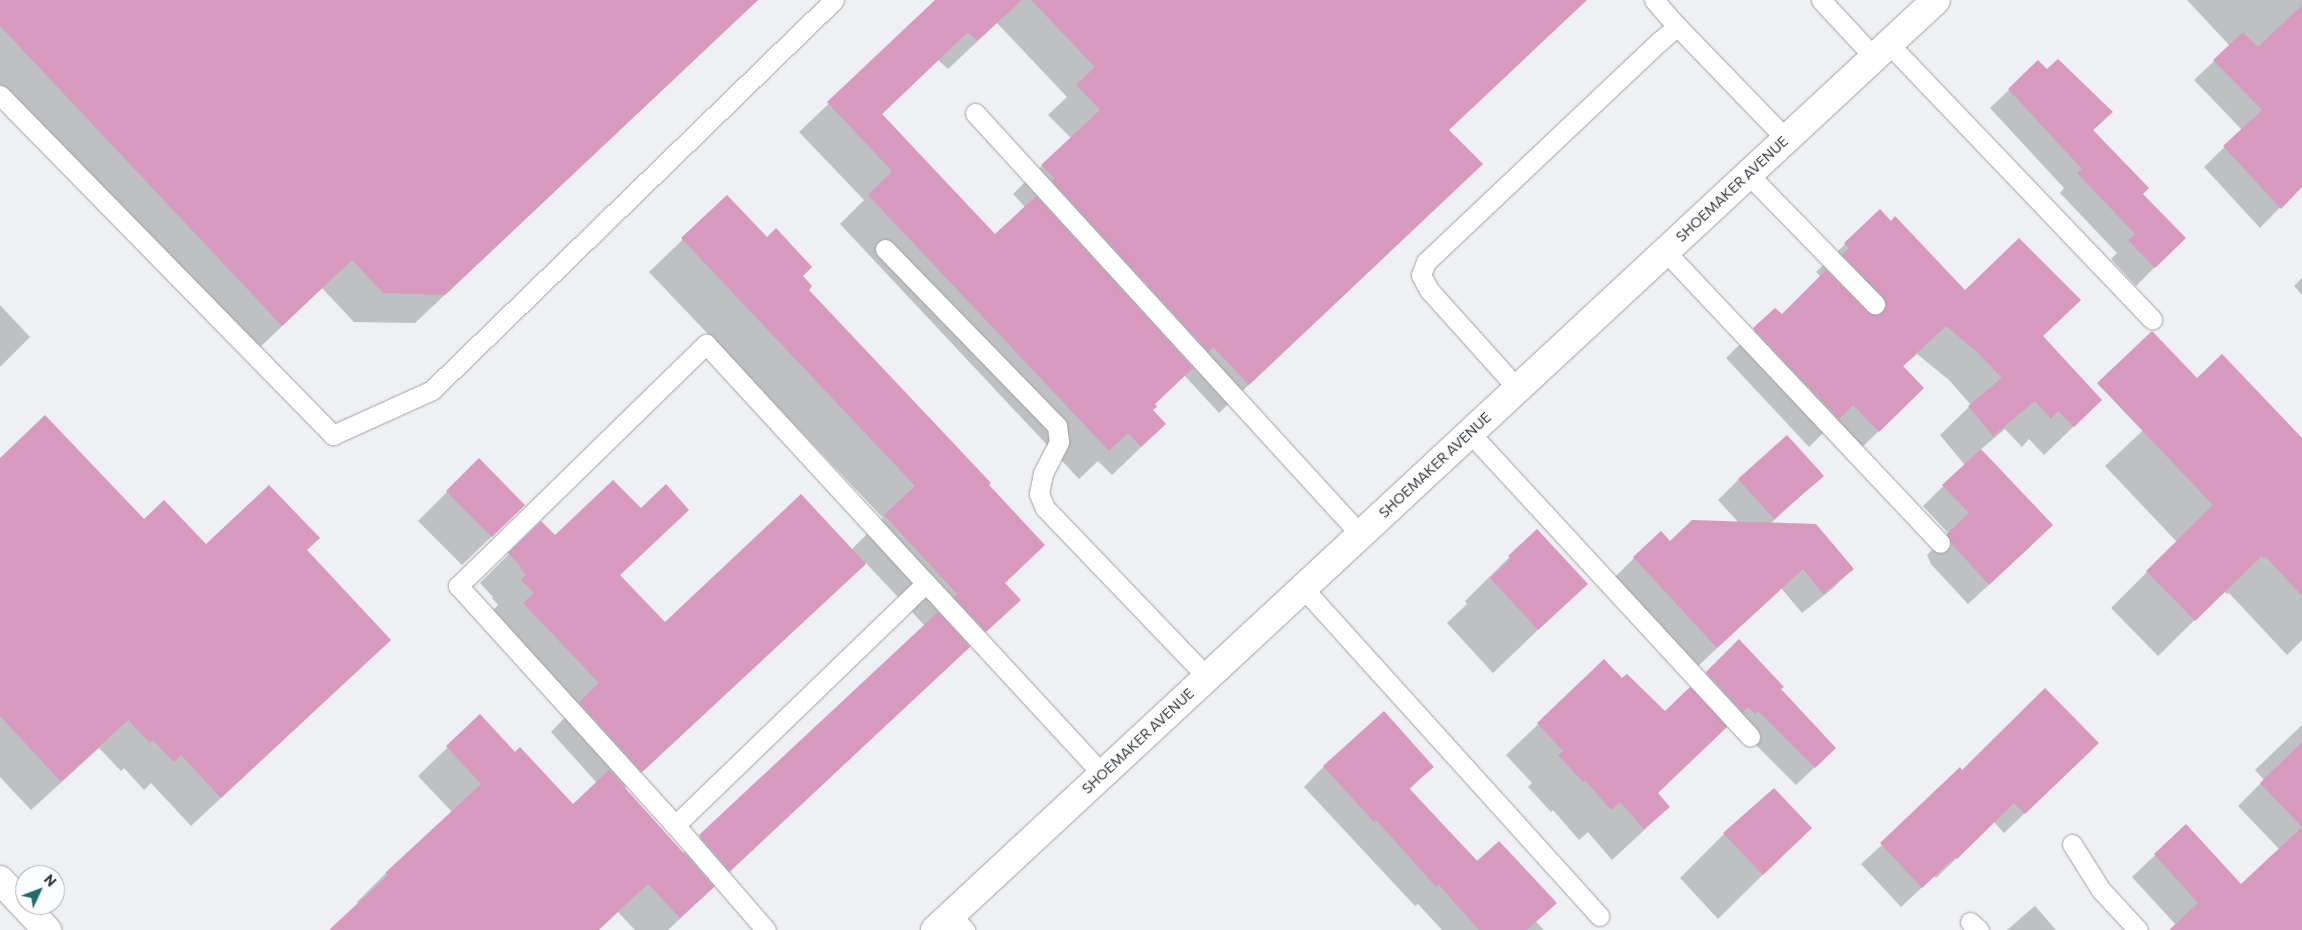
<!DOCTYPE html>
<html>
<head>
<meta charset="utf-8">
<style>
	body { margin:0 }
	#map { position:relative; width:2302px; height:930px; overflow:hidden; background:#eef0f3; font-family:Commissioner,sans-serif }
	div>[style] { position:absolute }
	.shadow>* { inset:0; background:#0003 }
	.building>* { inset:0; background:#d899bf }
	.roads { filter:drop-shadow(0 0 1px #a2a3a6) drop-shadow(0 0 1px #a2a3a6) }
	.lane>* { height:19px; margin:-9.5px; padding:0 9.5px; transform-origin:9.5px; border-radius:9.5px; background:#fff }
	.secondary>* { height:28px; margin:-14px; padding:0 14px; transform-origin:14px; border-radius:14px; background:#fff }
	span { translate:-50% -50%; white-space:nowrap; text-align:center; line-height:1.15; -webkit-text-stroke:4px #fcfdff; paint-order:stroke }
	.street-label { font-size:14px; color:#333435 }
	.north { position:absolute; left:15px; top:865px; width:50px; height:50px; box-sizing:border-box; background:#fcfdff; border:1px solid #acadae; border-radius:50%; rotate:47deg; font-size:14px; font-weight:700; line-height:20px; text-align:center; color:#333435 }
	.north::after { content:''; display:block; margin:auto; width:18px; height:22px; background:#216d6a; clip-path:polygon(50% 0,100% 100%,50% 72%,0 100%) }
</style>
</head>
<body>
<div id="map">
	<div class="shadow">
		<i style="clip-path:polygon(0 0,758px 0,415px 323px,354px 322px,322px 288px,253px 354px,0 85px)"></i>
		<i style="clip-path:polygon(evenodd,938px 0,1586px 0,1448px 130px,1452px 193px,1219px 413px,1184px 375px,1153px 405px,1151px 411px,1164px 424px,1135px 453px,1112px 475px,1098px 461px,1079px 479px,840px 224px,864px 200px,799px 132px,938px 0,997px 23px,1067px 97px,1048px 115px,1071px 138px,1013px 194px,1025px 207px,995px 236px,881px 115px,938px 60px,948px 69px,997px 23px)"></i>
		<i style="clip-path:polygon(2187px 0,2302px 0,2302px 185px,2260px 228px,2204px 167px,2242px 130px,2194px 80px,2230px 46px)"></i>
		<i style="clip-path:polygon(2047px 71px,2112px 112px,2092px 131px,2141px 194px,2184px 238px,2136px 286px,2111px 259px,2117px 253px,2060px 193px,2064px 188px,1990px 108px,2009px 90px)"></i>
		<i style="clip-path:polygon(evenodd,727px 197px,801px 276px,807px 290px,988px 485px,1004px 584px,1019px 600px,668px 930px,635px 930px,618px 912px,599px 930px,331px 930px,359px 904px,357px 902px,386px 873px,452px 812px,418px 776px,480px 716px,515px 754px,573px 806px,597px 783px,551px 732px,570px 712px,495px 633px,505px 623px,493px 610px,498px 605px,492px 598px,493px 597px,480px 583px,541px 522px,555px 537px,659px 538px,619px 576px,665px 623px,851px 550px,883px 518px,649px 272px,727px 197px,866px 563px,925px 626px,682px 854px,624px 789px,866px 563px)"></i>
		<i style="clip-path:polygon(1880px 211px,1965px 292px,2042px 337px,2101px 400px,2044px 455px,2029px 439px,2022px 447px,2005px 429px,1980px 450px,2031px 546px,1968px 604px,1931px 564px,1927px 555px,1948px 533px,1923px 506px,1965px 465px,1940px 435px,1971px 405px,1949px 380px,1917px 354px,1902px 367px,1893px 417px,1849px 460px,1823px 433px,1809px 447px,1726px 358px,1775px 310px,1782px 315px,1821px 277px,1816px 272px)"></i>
		<i style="clip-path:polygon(2302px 278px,2302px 295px,2294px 286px)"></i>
		<i style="clip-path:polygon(0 305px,30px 337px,0 367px)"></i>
		<i style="clip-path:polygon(2222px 356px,2302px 439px,2302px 640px,2287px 655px,2229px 593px,2227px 594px,2224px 591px,2158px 656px,2111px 608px,2177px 542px,2105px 466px)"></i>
		<i style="clip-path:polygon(0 460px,206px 546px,306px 551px,360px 668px,191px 826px,151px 783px,144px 790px,124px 768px,121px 771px,99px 748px,31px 810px,0 777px)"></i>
		<i style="clip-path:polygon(479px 460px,495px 533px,462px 565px,418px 521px)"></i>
		<i style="clip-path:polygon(1822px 476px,1770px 524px,1852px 569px,1832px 589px,1802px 613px,1781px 588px,1696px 668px,1614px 578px,1634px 558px,1670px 542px,1739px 523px,1718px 500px,1739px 479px)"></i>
		<i style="clip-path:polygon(1536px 531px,1586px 584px,1493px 673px,1447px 623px,1467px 604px,1465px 601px)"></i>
		<i style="clip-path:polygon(1739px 641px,1779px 689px,1816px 766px,1796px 785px,1739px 728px,1730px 724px,1657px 793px,1669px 807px,1612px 860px,1588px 832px,1579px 840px,1553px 810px,1551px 812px,1528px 787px,1532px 783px,1506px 755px,1604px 661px,1622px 680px,1665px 713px)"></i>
		<i style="clip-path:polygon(2302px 725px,2302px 930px,2170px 930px,2176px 925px,2132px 877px,2186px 826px,2241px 886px,2280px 850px,2238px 806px,2264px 780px,2255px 770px)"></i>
		<i style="clip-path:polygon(2077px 763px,2004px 833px,1994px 822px,1936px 878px,1934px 876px,1901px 907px,1861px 864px,1962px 772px)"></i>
		<i style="clip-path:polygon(1324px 766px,1432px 767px,1409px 790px,1544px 930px,1442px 930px,1418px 904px,1415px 906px,1304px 787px)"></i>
		<i style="clip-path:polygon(1810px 828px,1718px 919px,1680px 878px,1724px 834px)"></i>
		<i style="clip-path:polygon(2035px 906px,2056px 930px,2007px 930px)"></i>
	</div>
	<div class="building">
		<i style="clip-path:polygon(0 0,758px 0,445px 295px,383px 293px,352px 260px,282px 326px,0 26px)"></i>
		<i style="clip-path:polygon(935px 0,1022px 0,977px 41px,968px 32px,882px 114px,995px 234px,1036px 196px,1193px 368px,1155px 404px,1157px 407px,1153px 410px,1166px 424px,1141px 447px,1128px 433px,1109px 451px,868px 195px,892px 171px,827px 102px)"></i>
		<i style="clip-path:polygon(1031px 0,1587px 0,1449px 130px,1483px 164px,1249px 385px,1213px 347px,1209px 352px,1052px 181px,1054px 178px,1041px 165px,1100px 110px,1076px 85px,1095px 67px)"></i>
		<i style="clip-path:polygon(2302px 5px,2302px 187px,2281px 209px,2223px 146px,2262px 110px,2213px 60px,2243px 32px,2258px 47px)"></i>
		<i style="clip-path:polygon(2058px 59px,2113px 112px,2093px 130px,2149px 188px,2143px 194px,2186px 238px,2155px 268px,2128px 240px,2135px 234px,2077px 173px,2082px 169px,2008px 89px,2038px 60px,2047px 69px)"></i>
		<i style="clip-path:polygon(727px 195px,767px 237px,776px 228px,812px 267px,803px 276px,812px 286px,809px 290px,991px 483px,989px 485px,1045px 545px,1005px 583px,1021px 600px,986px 632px,954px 597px,957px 594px,884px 515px,915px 486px,681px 238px)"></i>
		<i style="clip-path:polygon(1880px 209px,1891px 221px,1895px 216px,1965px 290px,2019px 238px,2081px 300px,2043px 336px,2102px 400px,2074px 427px,2058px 411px,2051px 419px,2035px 401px,1993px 436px,1968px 406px,2002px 378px,1977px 352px,1946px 326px,1903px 366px,1924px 388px,1879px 432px,1853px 405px,1839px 419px,1753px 328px,1775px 308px,1782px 314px,1826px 270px,1867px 312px,1877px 315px,1882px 312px,1886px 307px,1883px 297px,1842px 255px,1849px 248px,1844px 243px)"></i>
		<i style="clip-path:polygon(2152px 331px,2197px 378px,2222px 354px,2302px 438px,2302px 596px,2266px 557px,2264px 559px,2262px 556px,2195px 621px,2146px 571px,2213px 505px,2097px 383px)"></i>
		<i style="clip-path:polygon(45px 415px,144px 519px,164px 500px,206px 544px,269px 485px,320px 538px,307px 550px,391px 640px,221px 798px,181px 755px,174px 762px,153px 740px,150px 743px,128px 720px,61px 782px,0 716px,0 458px)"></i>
		<i style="clip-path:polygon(1787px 435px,1824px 476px,1774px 519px,1738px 479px)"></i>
		<i style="clip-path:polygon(1981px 449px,2053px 525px,1989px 585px,1951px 543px,1947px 534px,1969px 513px,1942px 485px)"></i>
		<i style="clip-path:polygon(479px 458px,525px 505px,492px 537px,446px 491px)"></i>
		<i style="clip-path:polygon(613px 480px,641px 508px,666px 484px,689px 510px,620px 575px,665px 622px,801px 494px,866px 564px,642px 772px,579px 702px,599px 683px,523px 603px,534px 593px,521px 580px,526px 575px,520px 568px,521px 567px,508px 553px,541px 521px,555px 535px)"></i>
		<i style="clip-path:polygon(1692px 520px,1816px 524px,1854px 569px,1823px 594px,1803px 569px,1717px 648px,1633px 557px,1661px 531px,1670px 541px)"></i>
		<i style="clip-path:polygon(1537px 529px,1588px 584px,1538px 630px,1490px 578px,1511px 559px,1508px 556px)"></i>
		<i style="clip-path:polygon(938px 612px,970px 647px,730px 871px,699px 835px)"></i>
		<i style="clip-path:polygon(1739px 639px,1784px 687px,1781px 689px,1836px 748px,1815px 768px,1758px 711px,1755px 714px,1748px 707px,1743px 712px,1706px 672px)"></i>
		<i style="clip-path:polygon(1604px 659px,1622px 678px,1627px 674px,1665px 711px,1690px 687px,1727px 727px,1658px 793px,1670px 807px,1644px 829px,1620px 802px,1611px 810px,1585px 780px,1583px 782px,1558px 755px,1563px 751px,1537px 723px)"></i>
		<i style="clip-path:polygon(2045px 688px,2099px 743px,2025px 814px,2014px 803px,1957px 859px,1955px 857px,1922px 888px,1880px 843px,1960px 767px,1962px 770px)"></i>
		<i style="clip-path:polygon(1384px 711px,1434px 767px,1409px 788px,1477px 861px,1499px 841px,1557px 903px,1527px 930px,1479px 930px,1439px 885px,1436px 887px,1376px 820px,1374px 822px,1323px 766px)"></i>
		<i style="clip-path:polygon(480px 714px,515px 752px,520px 747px,573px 804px,609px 770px,714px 887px,680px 918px,648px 884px,598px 930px,329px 930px,388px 875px,385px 873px,481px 784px,446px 746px)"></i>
		<i style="clip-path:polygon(2302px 742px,2302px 827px,2260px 783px)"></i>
		<i style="clip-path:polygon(1774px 788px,1812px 828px,1763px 875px,1723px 833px)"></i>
		<i style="clip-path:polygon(2186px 824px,2241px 884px,2302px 827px,2302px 930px,2169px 930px,2198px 903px,2154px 854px)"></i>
	</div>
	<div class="roads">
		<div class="lane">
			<i style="left:1654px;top:0;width:35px;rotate:49deg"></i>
			<i style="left:1821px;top:0;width:78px;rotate:47.1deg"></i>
			<i style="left:1889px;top:44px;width:381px;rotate:46.3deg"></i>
			<i style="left:0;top:95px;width:476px;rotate:45.6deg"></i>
			<i style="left:333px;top:435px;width:109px;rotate:-24.4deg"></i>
			<i style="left:432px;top:390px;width:560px;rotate:-44.13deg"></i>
			<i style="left:975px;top:113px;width:570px;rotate:47.56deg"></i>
			<i style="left:1748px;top:174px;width:182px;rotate:45.7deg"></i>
			<i style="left:885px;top:249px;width:247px;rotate:45.8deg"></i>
			<i style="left:1057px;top:426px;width:16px;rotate:83deg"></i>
			<i style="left:1059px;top:442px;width:35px;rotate:117deg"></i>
			<i style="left:1043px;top:473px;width:21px;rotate:101deg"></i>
			<i style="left:1039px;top:494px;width:15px;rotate:67deg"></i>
			<i style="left:1045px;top:508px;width:234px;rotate:46.2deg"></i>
			<i style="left:1665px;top:251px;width:401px;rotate:46.7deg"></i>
			<i style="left:1517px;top:388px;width:132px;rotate:-131.9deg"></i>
			<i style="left:1429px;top:290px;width:17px;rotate:-118deg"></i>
			<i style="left:1421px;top:275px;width:14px;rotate:-69deg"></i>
			<i style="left:1426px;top:262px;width:322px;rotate:-43.4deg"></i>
			<i style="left:1660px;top:41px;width:23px;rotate:-41deg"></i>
			<i style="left:1677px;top:26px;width:157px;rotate:46deg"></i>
			<i style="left:1470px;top:433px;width:413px;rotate:47.3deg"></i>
			<i style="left:926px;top:583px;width:349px;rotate:136deg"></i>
			<i style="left:675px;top:825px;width:323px;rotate:-132.2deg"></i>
			<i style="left:458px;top:586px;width:347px;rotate:-44.3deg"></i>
			<i style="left:706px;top:344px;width:325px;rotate:47.4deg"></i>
			<i style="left:926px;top:583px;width:260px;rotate:47.3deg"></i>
			<i style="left:1303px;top:588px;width:442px;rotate:47.9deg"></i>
			<i style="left:675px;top:825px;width:139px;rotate:49.1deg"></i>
			<i style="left:2072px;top:844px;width:54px;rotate:57.8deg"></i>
			<i style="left:2101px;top:890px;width:54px;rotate:47.2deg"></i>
			<i style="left:951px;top:915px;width:21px;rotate:47deg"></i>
			<i style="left:1970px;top:922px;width:12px;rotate:42deg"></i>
		</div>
		<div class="secondary">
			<i style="left:0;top:880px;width:69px;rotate:46.8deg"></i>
			<i style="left:935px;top:930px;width:1366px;rotate:-42.89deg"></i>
		</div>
	</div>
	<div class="street-label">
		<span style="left:1732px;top:189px;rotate:-43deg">SHOEMAKER AVENUE</span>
		<span style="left:1435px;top:465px;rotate:-43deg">SHOEMAKER AVENUE</span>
		<span style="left:1138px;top:741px;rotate:-43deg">SHOEMAKER AVENUE</span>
	</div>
	<div class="north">N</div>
</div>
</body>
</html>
